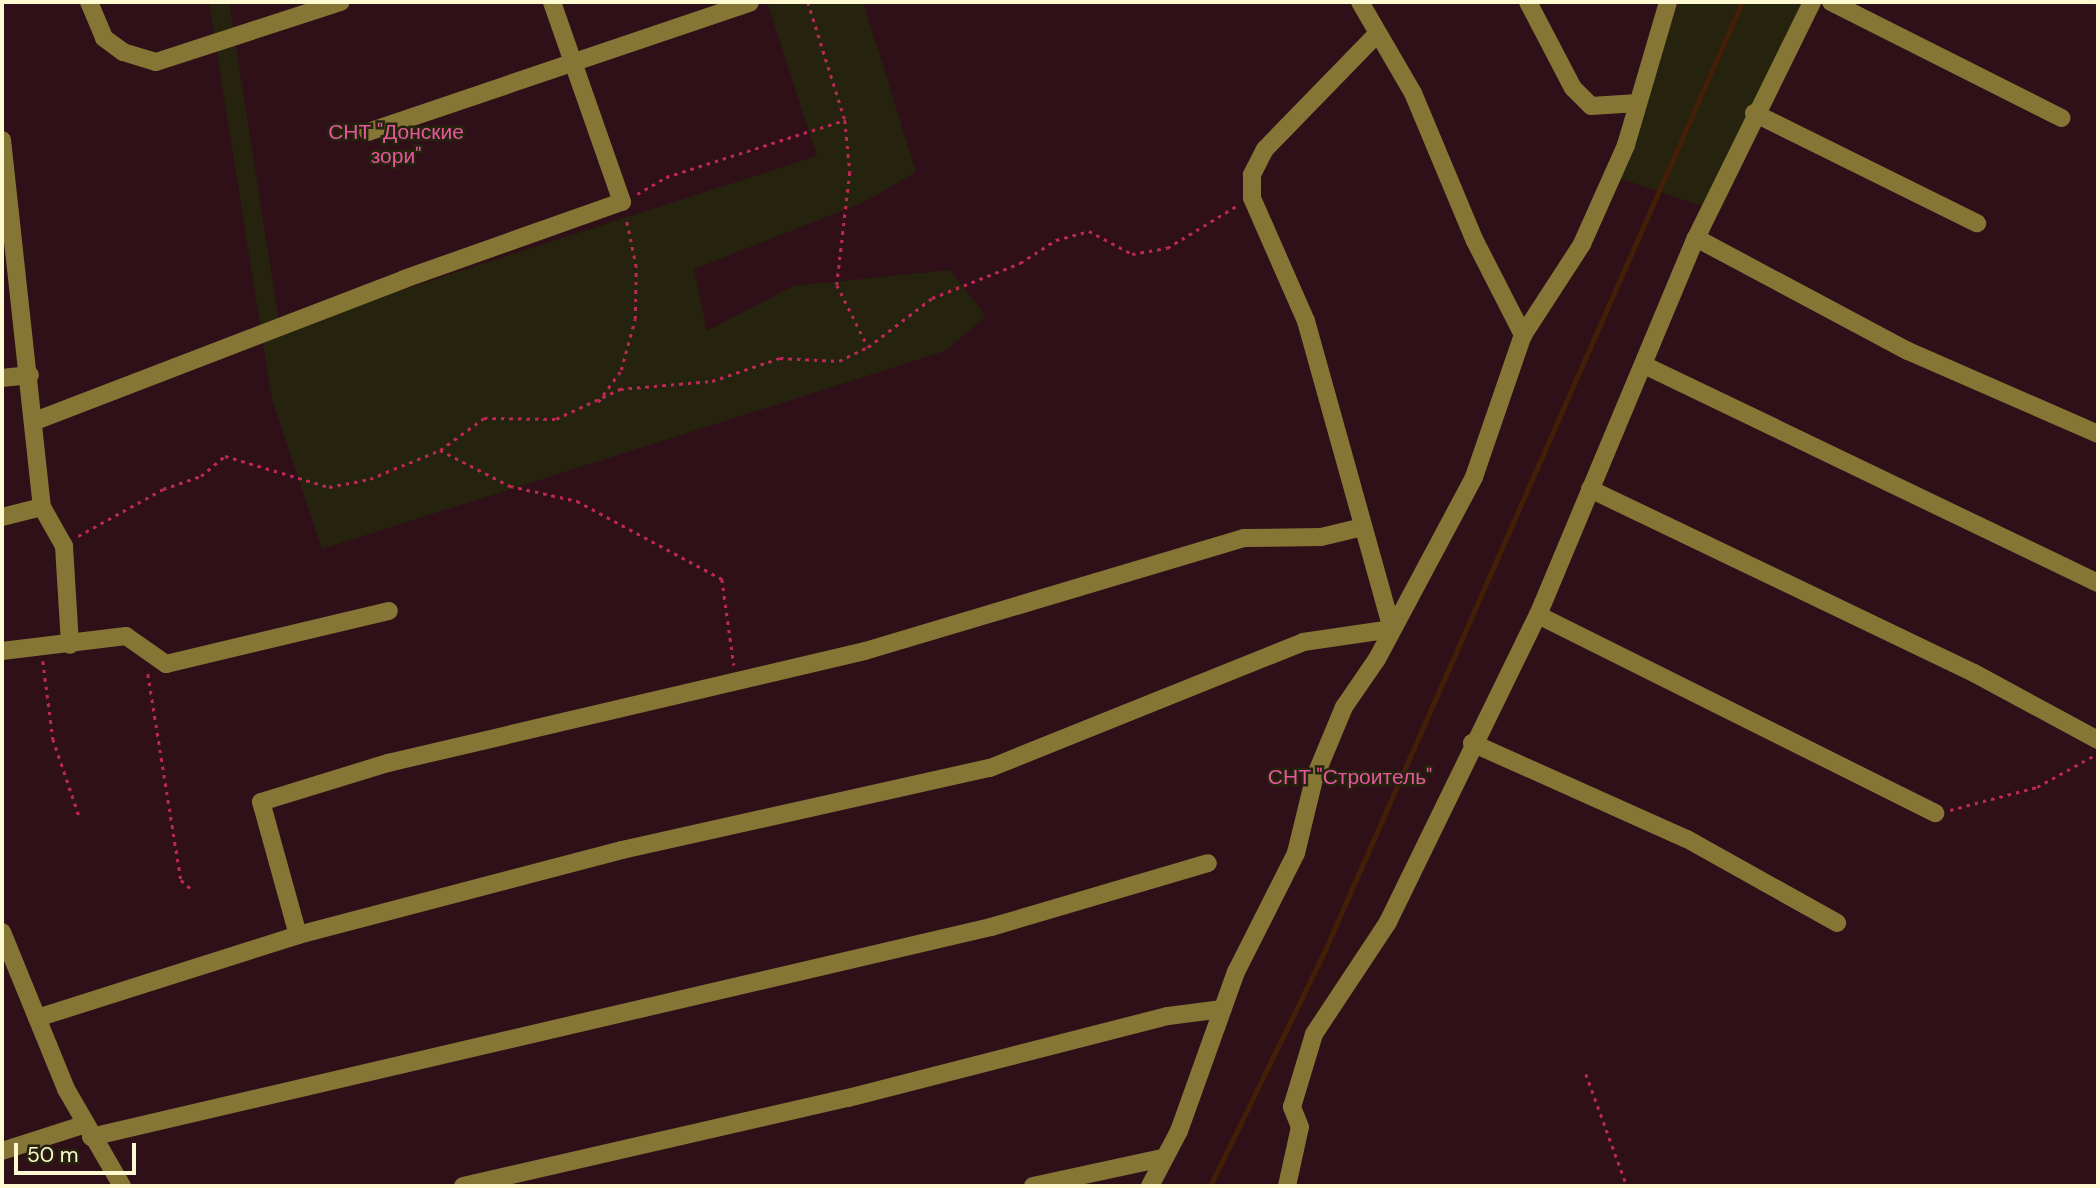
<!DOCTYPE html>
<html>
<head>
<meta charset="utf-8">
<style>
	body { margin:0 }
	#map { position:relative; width:2100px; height:1188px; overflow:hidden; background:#25230d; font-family:"DM Sans",sans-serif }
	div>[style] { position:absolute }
	.green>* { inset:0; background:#2f1018 }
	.stream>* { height:5px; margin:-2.5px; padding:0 2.5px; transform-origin:2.5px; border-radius:2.5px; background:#441f07 }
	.path>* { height:2.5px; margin-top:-1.25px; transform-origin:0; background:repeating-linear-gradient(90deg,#bc2855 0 3.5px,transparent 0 8.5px) }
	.minor>* { height:18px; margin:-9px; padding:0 9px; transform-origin:9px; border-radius:9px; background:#867636 }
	span { translate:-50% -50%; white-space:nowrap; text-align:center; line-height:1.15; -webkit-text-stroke:5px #25230d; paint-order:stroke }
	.park-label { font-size:21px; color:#e6569d }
	.frame { position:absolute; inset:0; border:4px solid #fff9d1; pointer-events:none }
	.scale { position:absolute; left:14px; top:1143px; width:122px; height:32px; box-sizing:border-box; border:4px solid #fff9d1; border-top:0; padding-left:9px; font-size:21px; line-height:24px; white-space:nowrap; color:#fff9d1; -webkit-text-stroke:5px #25230d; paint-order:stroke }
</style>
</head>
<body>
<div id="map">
	<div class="green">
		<i style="clip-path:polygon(2px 2px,209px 2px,272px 399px,322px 549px,945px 351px,986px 316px,950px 270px,793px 286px,707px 331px,694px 269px,864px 202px,916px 172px,863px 2px,1679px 2px,1613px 176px,1720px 212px,1818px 2px,2086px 2px,2098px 8px,2098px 1186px,2px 1186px)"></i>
		<i style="clip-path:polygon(229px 2px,767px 2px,817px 156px,280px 329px)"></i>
	</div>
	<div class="stream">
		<i style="left:1210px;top:1186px;width:263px;rotate:-64deg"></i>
		<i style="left:1325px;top:950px;width:1036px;rotate:-66.26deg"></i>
	</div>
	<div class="path">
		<i style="left:808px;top:2px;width:124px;rotate:72.6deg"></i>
		<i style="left:845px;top:120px;width:52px;rotate:84.5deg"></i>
		<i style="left:850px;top:172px;width:114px;rotate:96.6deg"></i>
		<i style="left:837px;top:285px;width:69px;rotate:63.4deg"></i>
		<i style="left:637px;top:194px;width:34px;rotate:-30deg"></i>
		<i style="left:666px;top:177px;width:188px;rotate:-17.7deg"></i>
		<i style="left:598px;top:402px;width:39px;rotate:-54deg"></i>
		<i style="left:621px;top:370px;width:53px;rotate:-74.6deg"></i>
		<i style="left:635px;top:319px;width:52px;rotate:-88.9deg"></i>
		<i style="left:636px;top:267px;width:49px;rotate:-101.8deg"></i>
		<i style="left:440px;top:450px;width:79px;rotate:27.2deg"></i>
		<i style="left:510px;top:486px;width:69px;rotate:12.6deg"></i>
		<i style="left:577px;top:501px;width:165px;rotate:28.3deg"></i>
		<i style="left:722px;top:579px;width:87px;rotate:82.1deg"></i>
		<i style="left:78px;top:536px;width:97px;rotate:-28.9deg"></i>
		<i style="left:163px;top:489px;width:40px;rotate:-18.9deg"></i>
		<i style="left:201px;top:476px;width:31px;rotate:-40deg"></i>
		<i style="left:225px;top:456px;width:109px;rotate:16.6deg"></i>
		<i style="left:329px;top:487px;width:42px;rotate:-11deg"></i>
		<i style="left:370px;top:479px;width:76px;rotate:-22.5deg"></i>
		<i style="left:440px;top:450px;width:54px;rotate:-36deg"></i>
		<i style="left:484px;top:418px;width:72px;rotate:0.8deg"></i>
		<i style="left:556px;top:419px;width:71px;rotate:-25.1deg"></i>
		<i style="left:620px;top:389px;width:92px;rotate:-5deg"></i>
		<i style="left:712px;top:381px;width:72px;rotate:-18.7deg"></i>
		<i style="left:780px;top:358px;width:59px;rotate:2.9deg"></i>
		<i style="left:839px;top:361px;width:32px;rotate:-26deg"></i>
		<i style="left:868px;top:347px;width:81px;rotate:-37.4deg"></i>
		<i style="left:932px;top:298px;width:95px;rotate:-21.7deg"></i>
		<i style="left:1020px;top:263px;width:43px;rotate:-32.6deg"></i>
		<i style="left:1056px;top:240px;width:34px;rotate:-15deg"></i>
		<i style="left:1089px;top:231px;width:49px;rotate:28.1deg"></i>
		<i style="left:1132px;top:254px;width:36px;rotate:-10deg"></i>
		<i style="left:1167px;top:248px;width:83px;rotate:-31.2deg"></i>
		<i style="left:43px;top:661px;width:79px;rotate:82.7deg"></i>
		<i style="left:53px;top:739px;width:81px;rotate:71.3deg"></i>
		<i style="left:148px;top:674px;width:209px;rotate:80.9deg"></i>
		<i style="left:181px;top:880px;width:15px;rotate:42deg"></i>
		<i style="left:1950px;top:810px;width:90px;rotate:-14.8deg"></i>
		<i style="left:2037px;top:787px;width:64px;rotate:-29deg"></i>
		<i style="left:1586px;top:1074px;width:119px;rotate:69.9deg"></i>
	</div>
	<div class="minor">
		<i style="left:89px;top:2px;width:39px;rotate:67deg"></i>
		<i style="left:104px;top:38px;width:24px;rotate:36deg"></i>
		<i style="left:123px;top:52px;width:34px;rotate:17deg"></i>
		<i style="left:156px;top:62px;width:194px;rotate:-18deg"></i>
		<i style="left:1360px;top:2px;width:105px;rotate:59.8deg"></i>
		<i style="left:1413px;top:93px;width:160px;rotate:67.3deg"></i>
		<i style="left:1475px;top:241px;width:106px;rotate:62.9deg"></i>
		<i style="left:1528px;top:2px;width:97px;rotate:62.4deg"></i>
		<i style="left:1573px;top:88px;width:25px;rotate:45deg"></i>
		<i style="left:1591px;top:106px;width:47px;rotate:-3.7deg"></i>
		<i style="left:1831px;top:2px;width:258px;rotate:26.7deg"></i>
		<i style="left:1377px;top:34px;width:161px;rotate:134.2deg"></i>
		<i style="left:1265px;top:149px;width:29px;rotate:117deg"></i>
		<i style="left:1252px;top:175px;width:23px;rotate:90deg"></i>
		<i style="left:1252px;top:198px;width:134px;rotate:66.3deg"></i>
		<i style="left:1306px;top:321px;width:320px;rotate:74.4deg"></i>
		<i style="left:1754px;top:113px;width:249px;rotate:26.3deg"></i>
		<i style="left:368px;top:132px;width:403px;rotate:-18.7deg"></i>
		<i style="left:2px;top:140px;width:369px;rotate:83.8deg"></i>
		<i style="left:42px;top:507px;width:45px;rotate:60.6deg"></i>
		<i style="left:64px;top:546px;width:99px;rotate:86.5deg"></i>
		<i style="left:1696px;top:238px;width:240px;rotate:28.1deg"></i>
		<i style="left:1908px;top:351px;width:207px;rotate:23.6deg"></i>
		<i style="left:1646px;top:366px;width:501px;rotate:25.65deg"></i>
		<i style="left:2px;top:378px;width:28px;rotate:-6deg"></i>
		<i style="left:35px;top:421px;width:395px;rotate:-21deg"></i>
		<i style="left:404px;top:279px;width:231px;rotate:-19.5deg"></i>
		<i style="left:622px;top:202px;width:212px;rotate:-109.3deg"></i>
		<i style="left:1590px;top:489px;width:426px;rotate:25.6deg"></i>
		<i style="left:1974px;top:673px;width:141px;rotate:28.4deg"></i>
		<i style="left:2px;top:517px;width:41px;rotate:-14deg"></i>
		<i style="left:1538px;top:615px;width:444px;rotate:26.5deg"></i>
		<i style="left:2px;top:651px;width:125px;rotate:-6.9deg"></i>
		<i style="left:126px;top:636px;width:49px;rotate:35deg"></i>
		<i style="left:166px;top:664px;width:229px;rotate:-13.4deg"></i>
		<i style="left:1472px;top:743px;width:235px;rotate:24.1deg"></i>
		<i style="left:1687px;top:839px;width:172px;rotate:29.2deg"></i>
		<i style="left:2px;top:932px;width:170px;rotate:67.8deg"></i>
		<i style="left:66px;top:1089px;width:112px;rotate:60deg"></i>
		<i style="left:298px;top:935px;width:138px;rotate:-105.5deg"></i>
		<i style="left:261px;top:802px;width:133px;rotate:-17.1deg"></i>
		<i style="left:388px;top:763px;width:490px;rotate:-13.2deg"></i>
		<i style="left:865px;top:651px;width:395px;rotate:-16.6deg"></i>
		<i style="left:1244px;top:538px;width:77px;rotate:-0.7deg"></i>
		<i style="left:1321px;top:537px;width:43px;rotate:-13.4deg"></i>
		<i style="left:37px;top:1018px;width:274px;rotate:-17.6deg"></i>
		<i style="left:298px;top:935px;width:335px;rotate:-14.7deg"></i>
		<i style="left:622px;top:850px;width:377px;rotate:-12.6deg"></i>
		<i style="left:990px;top:768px;width:337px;rotate:-21.9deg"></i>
		<i style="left:1303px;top:642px;width:90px;rotate:-8.3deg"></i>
		<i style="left:91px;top:1137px;width:924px;rotate:-13.13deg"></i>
		<i style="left:991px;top:927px;width:226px;rotate:-16.4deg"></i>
		<i style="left:2px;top:1151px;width:85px;rotate:-17.8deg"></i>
		<i style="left:463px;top:1186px;width:395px;rotate:-12.9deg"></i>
		<i style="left:848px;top:1098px;width:330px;rotate:-14.4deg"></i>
		<i style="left:1168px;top:1016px;width:55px;rotate:-7.3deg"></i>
		<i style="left:1033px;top:1186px;width:132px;rotate:-12.2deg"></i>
		<i style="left:1150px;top:1186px;width:62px;rotate:-62.2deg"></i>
		<i style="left:1179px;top:1131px;width:169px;rotate:-70.3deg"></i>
		<i style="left:1236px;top:972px;width:133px;rotate:-63.2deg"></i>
		<i style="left:1296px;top:853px;width:76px;rotate:-76.3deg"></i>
		<i style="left:1314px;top:779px;width:78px;rotate:-67.4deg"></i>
		<i style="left:1344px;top:707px;width:58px;rotate:-55.5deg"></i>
		<i style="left:1377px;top:659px;width:206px;rotate:-61.9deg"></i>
		<i style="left:1474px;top:477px;width:150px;rotate:-71deg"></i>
		<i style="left:1523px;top:335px;width:108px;rotate:-57deg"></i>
		<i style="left:1582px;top:244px;width:108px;rotate:-66deg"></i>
		<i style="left:1626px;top:145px;width:149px;rotate:-73.6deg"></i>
		<i style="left:1287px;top:1186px;width:60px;rotate:-77.6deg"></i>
		<i style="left:1300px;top:1127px;width:22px;rotate:-112deg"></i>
		<i style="left:1292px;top:1107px;width:76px;rotate:-73.2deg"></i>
		<i style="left:1314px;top:1034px;width:134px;rotate:-56.5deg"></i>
		<i style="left:1388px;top:922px;width:342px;rotate:-64deg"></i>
		<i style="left:1538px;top:615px;width:409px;rotate:-67.3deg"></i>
		<i style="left:1696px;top:238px;width:263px;rotate:-63.8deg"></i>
	</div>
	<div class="park-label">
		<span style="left:396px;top:144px">СНТ "Донские<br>зори"</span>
		<span style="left:1350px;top:777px">СНТ "Строитель"</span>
	</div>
	<div class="frame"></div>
	<div class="scale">50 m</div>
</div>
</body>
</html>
